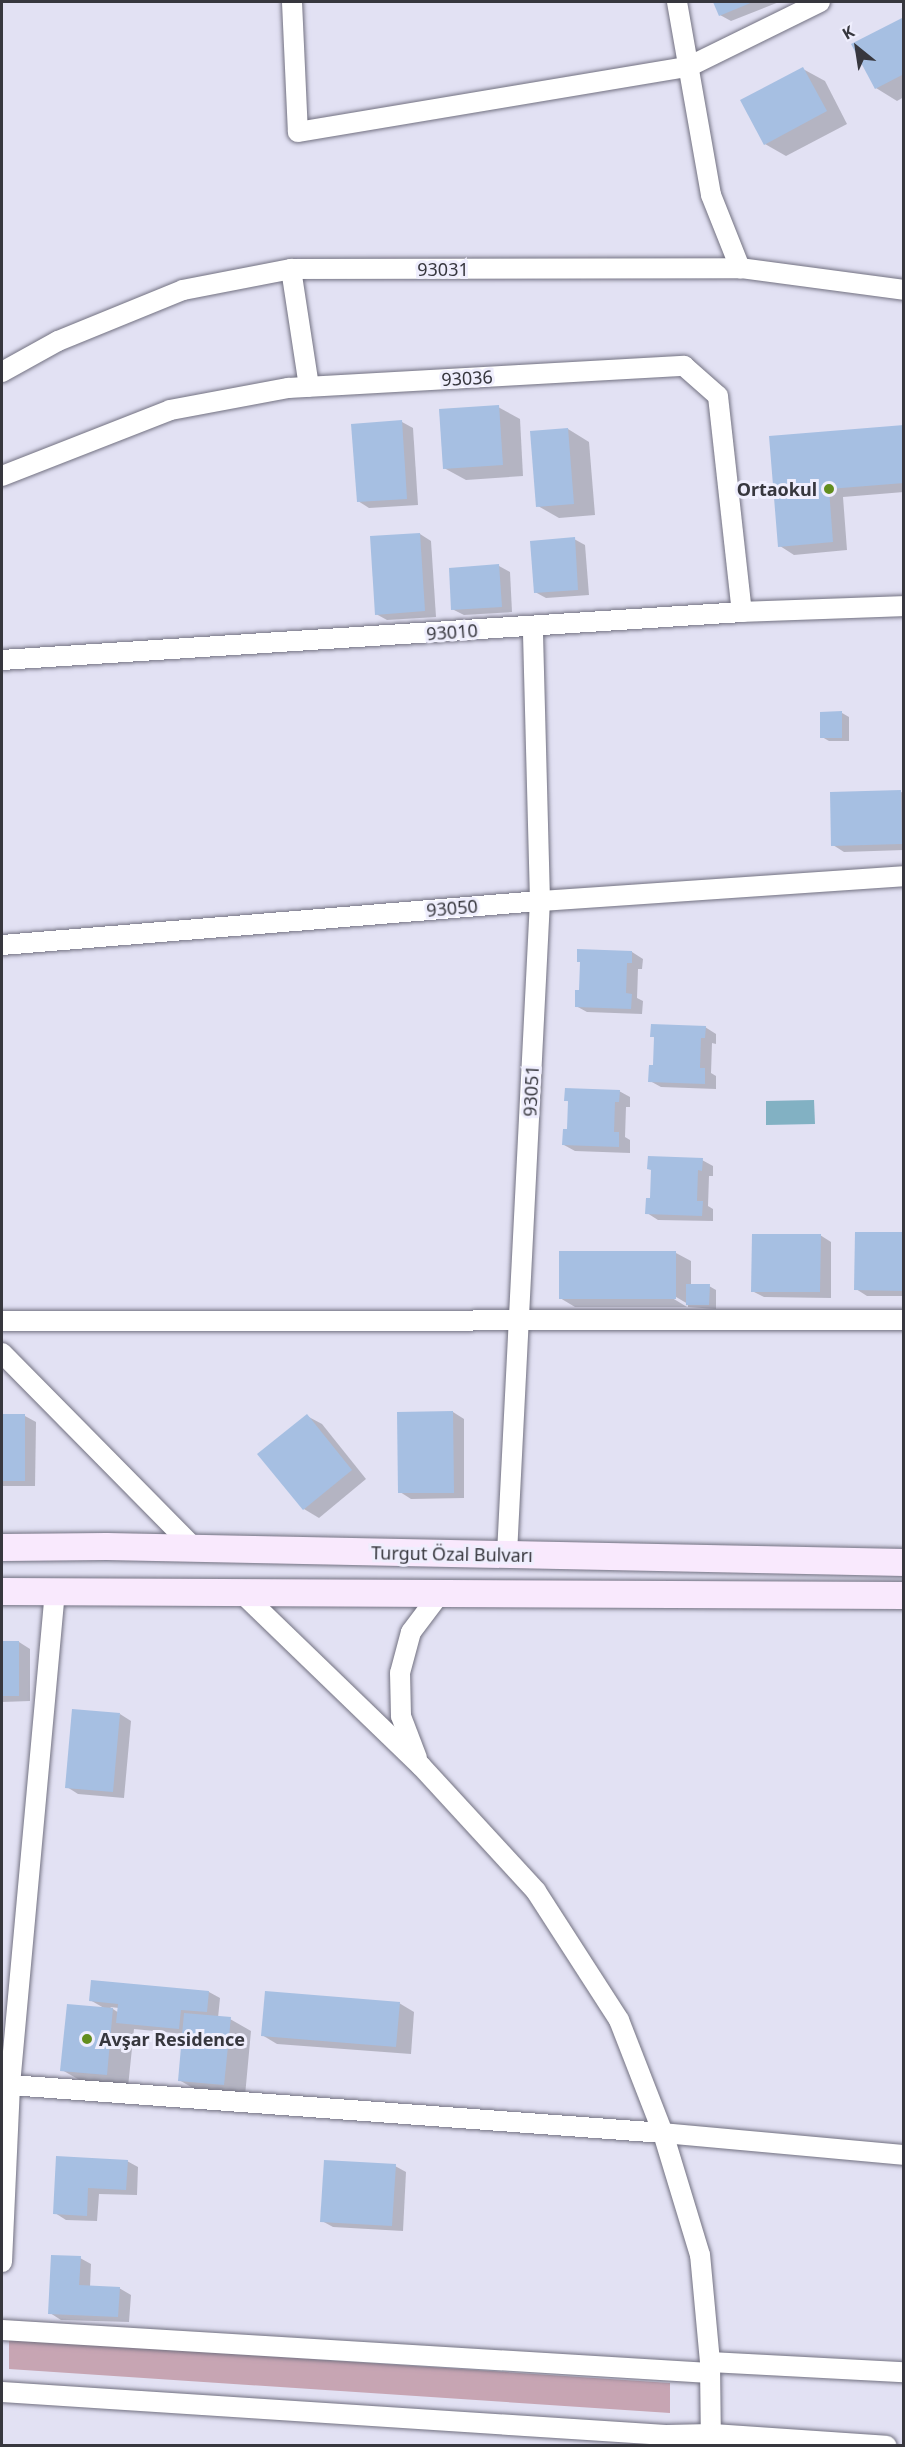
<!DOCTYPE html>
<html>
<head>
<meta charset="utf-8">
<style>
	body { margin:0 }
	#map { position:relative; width:905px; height:2447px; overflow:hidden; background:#e2e1f3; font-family:"Noto Sans",sans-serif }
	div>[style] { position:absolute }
	.green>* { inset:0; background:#c7a5b3 }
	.water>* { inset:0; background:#82b1c3 }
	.shadow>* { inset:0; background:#0003 }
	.building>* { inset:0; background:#a6bfe2 }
	.roads { filter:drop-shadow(0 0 2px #727181) drop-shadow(0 0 2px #727181) }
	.minor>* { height:20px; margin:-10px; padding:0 10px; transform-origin:10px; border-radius:10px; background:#fff }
	.secondary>* { height:27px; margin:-13.5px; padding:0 13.5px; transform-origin:13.5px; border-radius:13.5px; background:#f9e9fd }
	.dots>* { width:16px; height:16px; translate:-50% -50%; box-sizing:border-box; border:3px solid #efeefd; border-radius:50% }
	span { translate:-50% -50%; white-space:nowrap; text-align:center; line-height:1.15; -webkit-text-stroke:6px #efeefd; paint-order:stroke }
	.street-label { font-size:18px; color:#37373e }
	.poi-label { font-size:18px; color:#37373e; font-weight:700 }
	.right { translate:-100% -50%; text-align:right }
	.left { translate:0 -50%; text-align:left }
	.frame { position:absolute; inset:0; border:3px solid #37373e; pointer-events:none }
	.north { position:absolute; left:827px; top:18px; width:60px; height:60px; -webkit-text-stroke:4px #efeefd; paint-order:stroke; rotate:330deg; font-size:16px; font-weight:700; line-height:24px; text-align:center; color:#37373e }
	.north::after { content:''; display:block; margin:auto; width:21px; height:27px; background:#37373e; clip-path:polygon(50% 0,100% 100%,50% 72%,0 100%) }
</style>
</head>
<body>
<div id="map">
	<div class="green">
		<i style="clip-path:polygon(9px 2339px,670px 2383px,670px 2413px,9px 2369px)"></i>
	</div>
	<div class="water">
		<i style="clip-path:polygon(814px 1100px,815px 1124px,766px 1125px,766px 1101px)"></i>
	</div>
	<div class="shadow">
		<i style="clip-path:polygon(715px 2px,779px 2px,731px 21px,720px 15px)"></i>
		<i style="clip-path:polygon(904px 19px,904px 97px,897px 101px,876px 88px)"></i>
		<i style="clip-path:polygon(803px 69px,825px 81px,847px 124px,786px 156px,765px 144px)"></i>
		<i style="clip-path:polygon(498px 407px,520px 419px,523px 476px,466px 480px,444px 468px)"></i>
		<i style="clip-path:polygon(402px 422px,413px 428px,418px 505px,369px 508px,358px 501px)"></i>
		<i style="clip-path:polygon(904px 426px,904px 492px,843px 497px,847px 550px,794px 555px,780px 546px,771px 438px)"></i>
		<i style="clip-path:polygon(568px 429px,589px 442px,595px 515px,559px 518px,538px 506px)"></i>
		<i style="clip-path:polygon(420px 534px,431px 541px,436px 617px,387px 620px,376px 614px)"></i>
		<i style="clip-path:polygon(574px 539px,585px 545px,589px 595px,546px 598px,535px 592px)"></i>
		<i style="clip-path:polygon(499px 566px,510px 572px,512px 612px,464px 615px,452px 609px)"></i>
		<i style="clip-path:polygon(842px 713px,849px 717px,849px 741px,829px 741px,822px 737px)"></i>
		<i style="clip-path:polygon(901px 792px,904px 793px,904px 850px,844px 852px,833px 845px)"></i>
		<i style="clip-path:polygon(632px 952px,643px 959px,642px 969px,638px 969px,637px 998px,643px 1001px,642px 1014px,587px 1012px,576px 1006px,580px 992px,582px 963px,578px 961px)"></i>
		<i style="clip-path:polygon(705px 1027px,716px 1034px,716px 1044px,712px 1043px,711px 1073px,716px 1076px,716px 1089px,661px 1087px,650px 1081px,654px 1067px,655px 1038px,652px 1036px)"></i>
		<i style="clip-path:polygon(619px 1091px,630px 1097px,630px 1107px,626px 1107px,625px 1137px,630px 1140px,630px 1153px,575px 1151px,564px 1145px,568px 1131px,569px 1102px,566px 1100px)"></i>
		<i style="clip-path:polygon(702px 1160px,713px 1166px,713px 1176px,709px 1176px,708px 1206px,713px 1209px,713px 1221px,658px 1220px,647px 1213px,651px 1199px)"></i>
		<i style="clip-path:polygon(904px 1234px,904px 1296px,867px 1296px,856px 1289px)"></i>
		<i style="clip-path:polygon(820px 1235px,831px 1242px,831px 1298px,764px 1297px,752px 1291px)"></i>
		<i style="clip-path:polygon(560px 1253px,676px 1253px,691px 1261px,691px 1286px,709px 1286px,716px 1290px,716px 1309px,688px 1307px,688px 1304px,671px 1294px,669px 1296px,687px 1307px,575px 1307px,560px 1298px)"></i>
		<i style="clip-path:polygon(453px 1412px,464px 1419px,464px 1498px,411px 1499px,400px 1492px)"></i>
		<i style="clip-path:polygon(2px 1416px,25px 1416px,36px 1422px,35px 1486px,2px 1486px)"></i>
		<i style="clip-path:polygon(307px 1416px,322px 1424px,366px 1479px,319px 1518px,304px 1509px)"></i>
		<i style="clip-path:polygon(2px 1642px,19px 1642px,30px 1649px,30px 1701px,2px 1702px)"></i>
		<i style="clip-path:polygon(120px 1714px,131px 1721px,124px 1798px,78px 1794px,67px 1787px)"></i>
		<i style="clip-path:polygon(evenodd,92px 1981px,209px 1992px,220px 1998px,218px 2018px,230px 2019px,251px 2031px,245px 2096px,200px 2092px,179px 2080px,184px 2034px,134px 2029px,128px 2087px,83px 2082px,62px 2070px,104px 2008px,90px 2000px,92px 1981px,110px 2007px,119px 2008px,119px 2013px,110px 2007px)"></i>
		<i style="clip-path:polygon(399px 2003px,414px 2012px,411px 2054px,277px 2044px,262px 2035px)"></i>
		<i style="clip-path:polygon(57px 2158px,127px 2161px,138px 2167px,137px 2195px,99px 2194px,97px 2221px,66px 2220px,55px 2213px)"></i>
		<i style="clip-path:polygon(395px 2166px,406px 2172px,403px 2231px,333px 2227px,322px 2221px)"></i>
		<i style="clip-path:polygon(80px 2258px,91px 2264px,90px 2287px,119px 2288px,131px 2295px,129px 2322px,61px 2320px,50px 2313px)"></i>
	</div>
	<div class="building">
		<i style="clip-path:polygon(713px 2px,753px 2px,719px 16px)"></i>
		<i style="clip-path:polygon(904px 17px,904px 74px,875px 89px,851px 44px)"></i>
		<i style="clip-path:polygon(803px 67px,827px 111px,764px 145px,740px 100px)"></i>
		<i style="clip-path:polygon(499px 405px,503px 465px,443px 469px,439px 409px)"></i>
		<i style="clip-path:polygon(402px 420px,407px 499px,357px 502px,351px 424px)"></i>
		<i style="clip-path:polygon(904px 425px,904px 483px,829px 489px,833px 542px,778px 547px,769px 436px)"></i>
		<i style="clip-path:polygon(568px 428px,574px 504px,536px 507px,530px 431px)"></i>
		<i style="clip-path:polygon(420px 533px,425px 611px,375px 615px,370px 536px)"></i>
		<i style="clip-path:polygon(575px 537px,578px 590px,534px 593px,530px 541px)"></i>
		<i style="clip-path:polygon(499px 564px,502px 607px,451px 610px,449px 568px)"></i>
		<i style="clip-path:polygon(842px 711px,842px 738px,820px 738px,820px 712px)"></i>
		<i style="clip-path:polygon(901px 790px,902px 844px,831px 846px,830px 792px)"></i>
		<i style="clip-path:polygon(577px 949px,632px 951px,632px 963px,627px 963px,626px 993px,632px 994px,631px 1009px,575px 1007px,575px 990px,579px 990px,580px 962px,577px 962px)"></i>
		<i style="clip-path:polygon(651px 1024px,706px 1026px,705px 1038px,701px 1038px,700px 1068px,705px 1068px,705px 1084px,648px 1082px,649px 1065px,653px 1065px,654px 1037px,650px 1037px)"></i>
		<i style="clip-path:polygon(565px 1088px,620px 1090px,619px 1102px,615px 1102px,614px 1132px,619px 1132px,619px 1147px,562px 1145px,563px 1129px,567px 1129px,568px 1101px,564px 1101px)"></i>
		<i style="clip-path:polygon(648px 1156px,703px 1158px,702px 1171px,698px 1170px,697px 1201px,703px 1201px,702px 1216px,645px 1214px,646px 1198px,650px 1198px,651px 1170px,647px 1169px)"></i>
		<i style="clip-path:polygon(855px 1232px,904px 1232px,904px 1291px,854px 1290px)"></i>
		<i style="clip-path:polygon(752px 1234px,821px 1234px,820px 1292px,751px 1292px)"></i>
		<i style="clip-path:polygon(559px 1251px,676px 1251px,676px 1299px,559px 1299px)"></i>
		<i style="clip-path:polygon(686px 1284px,710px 1284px,709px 1305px,686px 1305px)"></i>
		<i style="clip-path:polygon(453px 1411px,454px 1493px,398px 1493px,397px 1412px)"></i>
		<i style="clip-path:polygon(2px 1414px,25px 1414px,25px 1481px,2px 1481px)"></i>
		<i style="clip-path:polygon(307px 1414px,352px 1470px,303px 1510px,257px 1454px)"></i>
		<i style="clip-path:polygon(2px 1641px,19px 1641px,19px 1696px,2px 1696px)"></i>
		<i style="clip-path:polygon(72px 1709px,120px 1713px,113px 1792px,65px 1788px)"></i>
		<i style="clip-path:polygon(91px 1980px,209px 1991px,207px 2012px,181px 2010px,179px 2029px,116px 2023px,118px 2004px,89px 2001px)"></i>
		<i style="clip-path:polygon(265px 1991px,400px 2002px,396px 2047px,261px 2036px)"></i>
		<i style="clip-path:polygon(67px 2004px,113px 2008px,107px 2075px,60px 2071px)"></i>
		<i style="clip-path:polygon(184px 2013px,231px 2017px,224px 2085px,178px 2081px)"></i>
		<i style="clip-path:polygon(56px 2156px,128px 2160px,126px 2190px,88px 2188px,87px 2216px,53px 2214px)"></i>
		<i style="clip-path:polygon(324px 2160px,396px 2164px,392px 2226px,320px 2222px)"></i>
		<i style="clip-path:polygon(51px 2255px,81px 2256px,79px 2285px,120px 2287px,118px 2317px,48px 2314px)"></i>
	</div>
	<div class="roads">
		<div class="minor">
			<i style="left:292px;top:2px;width:130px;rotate:87.4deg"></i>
			<i style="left:298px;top:132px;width:395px;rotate:-9.5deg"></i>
			<i style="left:688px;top:67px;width:147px;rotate:-26.2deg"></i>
			<i style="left:677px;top:2px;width:196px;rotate:80deg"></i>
			<i style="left:711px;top:195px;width:79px;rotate:68.3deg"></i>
			<i style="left:291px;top:269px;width:119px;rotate:81.3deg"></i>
			<i style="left:2px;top:372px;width:64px;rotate:-29deg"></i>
			<i style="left:58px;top:341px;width:135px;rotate:-22.2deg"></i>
			<i style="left:183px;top:290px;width:110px;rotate:-11deg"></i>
			<i style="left:291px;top:269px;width:449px;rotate:-0.1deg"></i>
			<i style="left:740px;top:268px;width:165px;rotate:7.6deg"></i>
			<i style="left:2px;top:476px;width:180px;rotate:-21.4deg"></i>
			<i style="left:170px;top:410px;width:120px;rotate:-10.6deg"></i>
			<i style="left:288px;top:388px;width:397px;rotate:-3.2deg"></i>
			<i style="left:684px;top:366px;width:45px;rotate:41.4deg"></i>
			<i style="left:718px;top:396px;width:217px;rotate:83.7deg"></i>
			<i style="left:2px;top:660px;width:742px;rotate:-3.71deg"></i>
			<i style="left:742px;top:612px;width:162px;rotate:-2.1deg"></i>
			<i style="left:2px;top:945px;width:540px;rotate:-4.68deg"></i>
			<i style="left:540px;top:901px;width:365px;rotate:-3.9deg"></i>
			<i style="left:2px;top:1321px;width:902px;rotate:-0.06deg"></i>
			<i style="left:2px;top:1353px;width:276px;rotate:45.4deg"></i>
			<i style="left:507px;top:1554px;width:654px;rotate:-87.11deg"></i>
			<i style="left:540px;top:901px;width:274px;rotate:-91.5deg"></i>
			<i style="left:417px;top:1758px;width:45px;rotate:-110.9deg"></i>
			<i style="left:401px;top:1716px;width:43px;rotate:-91.3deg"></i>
			<i style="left:400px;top:1673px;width:42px;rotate:-75deg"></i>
			<i style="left:411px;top:1632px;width:51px;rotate:-52.9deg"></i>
			<i style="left:2px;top:2084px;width:8px;rotate:7deg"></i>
			<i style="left:10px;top:2085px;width:495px;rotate:-84.8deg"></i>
			<i style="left:2px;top:2262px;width:177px;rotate:-87.4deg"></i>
			<i style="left:10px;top:2085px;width:655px;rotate:4.2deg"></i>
			<i style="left:663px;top:2133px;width:121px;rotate:-111.3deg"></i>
			<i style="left:619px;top:2020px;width:153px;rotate:-122.8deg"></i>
			<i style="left:536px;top:1891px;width:170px;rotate:-132.6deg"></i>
			<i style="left:421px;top:1766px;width:253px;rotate:-136deg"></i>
			<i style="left:2px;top:2330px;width:709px;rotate:3.48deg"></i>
			<i style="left:710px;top:2362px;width:194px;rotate:3deg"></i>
			<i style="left:2px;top:2392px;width:665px;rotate:3.71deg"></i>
			<i style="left:666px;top:2435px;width:46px;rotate:-1.2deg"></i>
			<i style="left:712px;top:2434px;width:175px;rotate:3.9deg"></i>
			<i style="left:711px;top:2446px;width:84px;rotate:-90.7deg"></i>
			<i style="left:710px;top:2362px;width:107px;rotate:-95.3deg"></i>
			<i style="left:700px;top:2255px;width:127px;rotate:-106.9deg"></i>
			<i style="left:663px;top:2133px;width:242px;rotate:5.2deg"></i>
		</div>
		<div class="secondary">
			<i style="left:2px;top:1547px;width:104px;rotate:-0.6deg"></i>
			<i style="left:106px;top:1546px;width:798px;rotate:1.15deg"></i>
			<i style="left:2px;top:1591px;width:902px;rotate:0.25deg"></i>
		</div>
	</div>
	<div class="dots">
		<i style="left:829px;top:489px;background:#638e1e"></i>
		<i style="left:87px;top:2039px;background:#638e1e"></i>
	</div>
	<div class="street-label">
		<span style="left:443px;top:269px">93031</span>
		<span style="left:467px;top:378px;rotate:-3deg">93036</span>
		<span style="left:452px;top:632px;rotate:-4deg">93010</span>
		<span style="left:452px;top:908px;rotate:-5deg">93050</span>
		<span style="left:531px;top:1091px;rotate:-87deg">93051</span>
		<span style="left:452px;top:1554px;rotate:1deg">Turgut Özal Bulvarı</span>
	</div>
	<div class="poi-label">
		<span class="right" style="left:817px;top:489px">Ortaokul</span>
		<span class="left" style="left:99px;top:2039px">Avşar Residence</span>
	</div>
	<div class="frame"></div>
	<div class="north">K</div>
</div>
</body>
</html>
